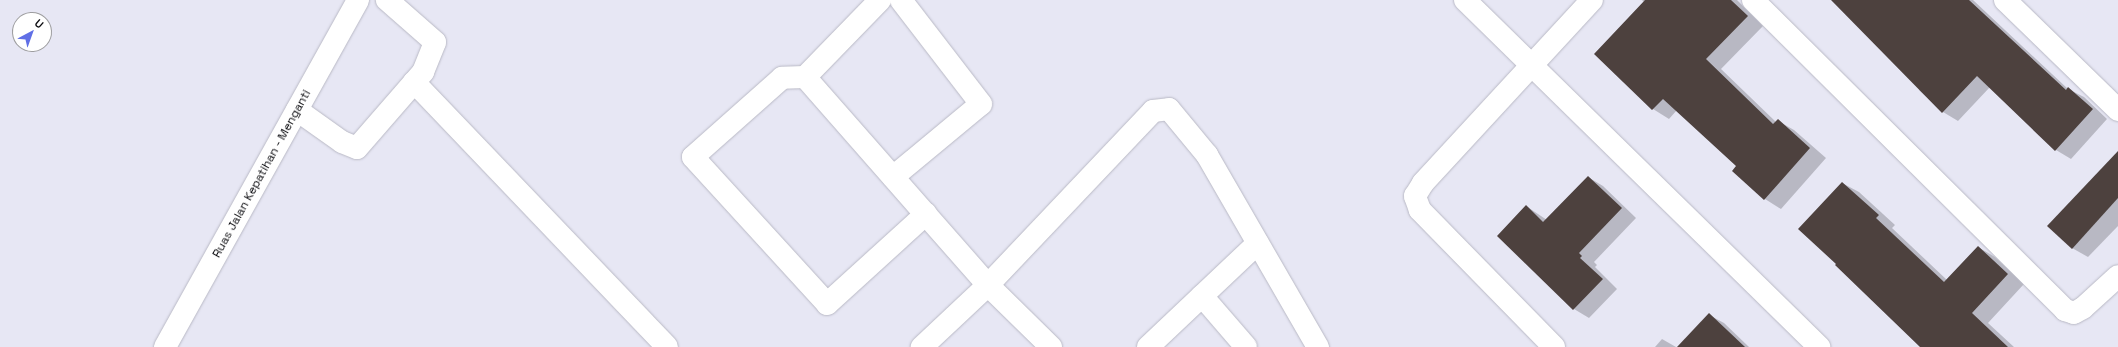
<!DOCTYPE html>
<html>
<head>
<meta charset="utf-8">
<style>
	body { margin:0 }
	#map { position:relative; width:2118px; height:347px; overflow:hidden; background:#e7e7f4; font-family:"Space Grotesk",sans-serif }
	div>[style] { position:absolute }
	.shadow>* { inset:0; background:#0003 }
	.building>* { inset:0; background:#4d413e }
	.roads { filter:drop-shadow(0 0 1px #b9b9c5) drop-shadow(0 0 1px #b9b9c5) }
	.minor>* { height:22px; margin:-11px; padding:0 11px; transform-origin:11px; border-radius:11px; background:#fff }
	.secondary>* { height:22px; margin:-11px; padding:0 11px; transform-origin:11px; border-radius:11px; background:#fff }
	span { translate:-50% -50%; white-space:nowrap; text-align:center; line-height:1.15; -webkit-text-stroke:4px #fff; paint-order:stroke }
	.street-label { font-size:12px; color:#0b0b0f }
	.north { position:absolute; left:12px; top:12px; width:40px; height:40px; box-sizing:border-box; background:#fff; border:1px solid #9d9d9f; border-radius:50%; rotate:41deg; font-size:11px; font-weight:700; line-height:16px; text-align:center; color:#0b0b0f }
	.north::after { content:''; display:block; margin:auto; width:14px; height:18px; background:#606fe6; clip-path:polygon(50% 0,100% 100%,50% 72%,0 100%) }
</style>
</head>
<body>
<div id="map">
	<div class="shadow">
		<i style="clip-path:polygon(1642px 0,1737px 0,1763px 26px,1721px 69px,1776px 122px,1778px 121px,1794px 130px,1826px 158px,1781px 209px,1765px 199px,1733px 171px,1737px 166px,1677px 110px,1669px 119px,1653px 109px,1595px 54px,1644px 2px)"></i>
		<i style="clip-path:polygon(1832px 0,1973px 0,2068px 89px,2084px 97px,2107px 119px,2071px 159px,2056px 150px,1990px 87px,1958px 121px,1943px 112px,1919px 90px,1921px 88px)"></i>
		<i style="clip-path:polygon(2118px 155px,2118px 226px,2088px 257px,2072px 248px)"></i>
		<i style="clip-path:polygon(1588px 177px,1603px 186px,1636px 218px,1594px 262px,1597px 265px,1595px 267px,1617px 289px,1589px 318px,1574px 309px,1498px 236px,1526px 206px,1547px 220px)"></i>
		<i style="clip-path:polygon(1842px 183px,1859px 192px,1895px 225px,1892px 228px,1947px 280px,1978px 247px,1995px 257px,2024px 284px,1988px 323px,2014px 347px,1922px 347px)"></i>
		<i style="clip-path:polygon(1709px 315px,1724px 323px,1749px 347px,1678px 347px)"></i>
		<i style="clip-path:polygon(1662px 339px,1676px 347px,1655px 347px)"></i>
	</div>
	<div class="building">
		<i style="clip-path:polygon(1645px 0,1731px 0,1748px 16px,1706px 59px,1773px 124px,1778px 119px,1810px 148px,1764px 200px,1732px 171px,1736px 166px,1663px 99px,1652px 110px,1594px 54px)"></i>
		<i style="clip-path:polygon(1831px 0,1969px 0,2066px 90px,2068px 87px,2093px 109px,2055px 151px,1977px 76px,1942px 113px)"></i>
		<i style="clip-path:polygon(2118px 151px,2118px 198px,2072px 249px,2047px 226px)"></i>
		<i style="clip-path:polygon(1588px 176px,1622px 208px,1579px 253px,1582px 256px,1580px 258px,1603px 279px,1573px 310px,1497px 236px,1526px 205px,1543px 222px)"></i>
		<i style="clip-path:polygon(1842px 182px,1879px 215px,1876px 218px,1944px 282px,1978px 246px,2008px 274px,1972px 313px,2008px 347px,1920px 347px,1835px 265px,1836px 264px,1798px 229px)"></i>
		<i style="clip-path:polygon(1709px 313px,1745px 347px,1677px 347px)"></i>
	</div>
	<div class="roads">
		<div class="minor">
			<i style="left:880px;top:0;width:107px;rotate:134.2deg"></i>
			<i style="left:805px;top:77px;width:23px;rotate:178deg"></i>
			<i style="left:782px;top:78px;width:119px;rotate:138.4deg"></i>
			<i style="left:693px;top:157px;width:199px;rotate:47.6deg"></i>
			<i style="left:827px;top:304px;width:134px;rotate:-42.3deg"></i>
			<i style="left:1465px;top:0;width:496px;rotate:44.4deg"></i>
			<i style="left:1753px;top:0;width:440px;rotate:44.8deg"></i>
			<i style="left:2065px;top:310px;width:9px;rotate:18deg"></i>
			<i style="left:2074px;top:313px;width:10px;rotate:-29deg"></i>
			<i style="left:2083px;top:308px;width:47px;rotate:-42.4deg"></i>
			<i style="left:2005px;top:0;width:158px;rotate:44.2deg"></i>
			<i style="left:805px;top:77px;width:277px;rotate:48.7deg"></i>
			<i style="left:988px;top:285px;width:91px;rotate:136.8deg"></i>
			<i style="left:414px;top:82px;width:366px;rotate:46.3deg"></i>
			<i style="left:297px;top:110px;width:55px;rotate:35.4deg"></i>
			<i style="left:342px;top:142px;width:16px;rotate:22deg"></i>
			<i style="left:357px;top:148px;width:101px;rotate:-49deg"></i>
			<i style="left:423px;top:72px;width:32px;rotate:-68deg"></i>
			<i style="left:435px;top:42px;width:64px;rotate:-138.8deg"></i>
			<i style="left:893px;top:177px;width:114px;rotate:-39.7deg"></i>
			<i style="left:981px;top:104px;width:131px;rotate:-127.6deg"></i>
			<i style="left:1202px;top:296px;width:67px;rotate:49.2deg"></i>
			<i style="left:1051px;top:347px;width:88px;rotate:-135.5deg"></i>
			<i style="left:988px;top:285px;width:240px;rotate:-46.5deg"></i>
			<i style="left:1153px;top:111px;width:16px;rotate:-7deg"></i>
			<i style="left:1169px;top:109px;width:60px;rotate:50.4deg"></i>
			<i style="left:1207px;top:155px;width:222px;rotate:60deg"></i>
			<i style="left:1148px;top:347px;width:151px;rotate:-43.4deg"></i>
			<i style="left:1554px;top:347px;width:192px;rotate:-134.4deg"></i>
			<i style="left:1420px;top:210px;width:15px;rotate:-110deg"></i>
			<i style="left:1415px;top:196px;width:15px;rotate:-58deg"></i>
			<i style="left:1423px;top:183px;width:249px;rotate:-47.3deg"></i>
		</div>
		<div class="secondary">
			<i style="left:165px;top:347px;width:397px;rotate:-60.9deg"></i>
		</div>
	</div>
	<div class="street-label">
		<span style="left:262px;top:174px;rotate:-61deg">Ruas Jalan Kepatihan - Menganti</span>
	</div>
	<div class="north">U</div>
</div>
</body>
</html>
